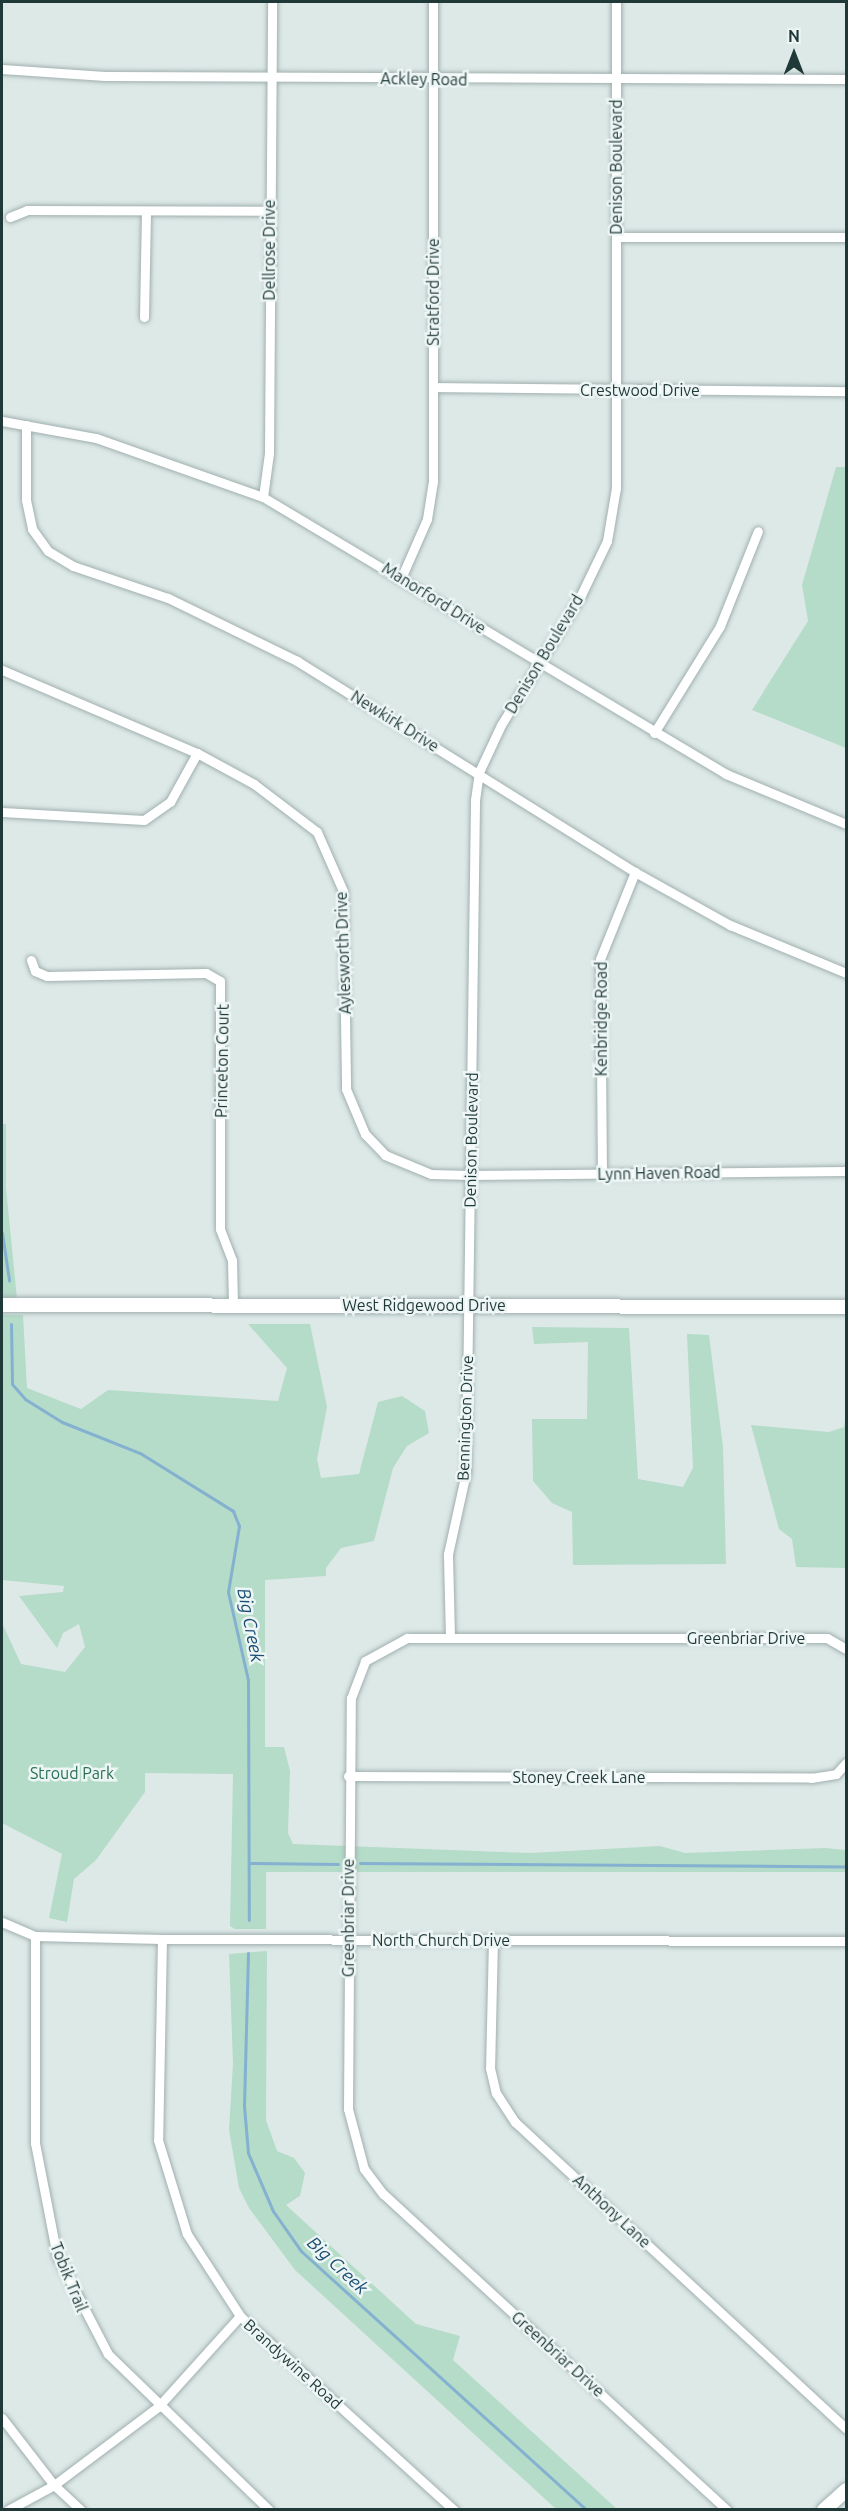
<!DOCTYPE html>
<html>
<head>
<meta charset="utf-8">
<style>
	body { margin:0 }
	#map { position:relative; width:848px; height:2511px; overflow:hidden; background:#dde9e7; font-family:Ubuntu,sans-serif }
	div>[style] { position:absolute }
	.green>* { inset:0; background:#b5dbc9 }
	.stream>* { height:3px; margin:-1.5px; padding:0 1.5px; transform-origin:1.5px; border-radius:1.5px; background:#84b1d0 }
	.roads { filter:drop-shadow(0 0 2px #a0b0af) drop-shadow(0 0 2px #a0b0af) }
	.street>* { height:9px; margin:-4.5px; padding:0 4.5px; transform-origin:4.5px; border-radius:4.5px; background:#fff }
	.secondary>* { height:14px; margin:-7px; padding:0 7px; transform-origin:7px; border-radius:7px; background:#fff }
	span { translate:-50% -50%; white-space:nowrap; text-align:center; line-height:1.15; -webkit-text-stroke:5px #edf6f4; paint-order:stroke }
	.street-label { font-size:16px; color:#1f3838 }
	.park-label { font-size:16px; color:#296f56 }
	.water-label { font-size:18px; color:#1a4e74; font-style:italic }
	.frame { position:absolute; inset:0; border:3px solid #1f3838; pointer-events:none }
	.north { position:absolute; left:764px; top:24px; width:60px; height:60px; -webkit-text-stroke:4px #edf6f4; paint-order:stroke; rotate:0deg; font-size:16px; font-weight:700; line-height:24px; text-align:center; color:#1f3838 }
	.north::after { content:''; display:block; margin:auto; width:21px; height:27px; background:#1f3838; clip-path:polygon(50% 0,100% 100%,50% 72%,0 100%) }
</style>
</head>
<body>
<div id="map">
	<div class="green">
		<i style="clip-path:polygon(836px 467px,846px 467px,846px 748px,752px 710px,808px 621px,802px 585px)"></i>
		<i style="clip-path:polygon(2px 1124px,6px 1124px,6px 1188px,17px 1299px,2px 1299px)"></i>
		<i style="clip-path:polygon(2px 1315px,23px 1315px,27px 1388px,81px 1409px,108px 1390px,278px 1401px,287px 1368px,248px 1324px,310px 1324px,327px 1407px,317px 1459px,321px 1478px,359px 1474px,378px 1402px,402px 1396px,425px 1411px,429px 1433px,407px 1446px,393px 1468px,374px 1541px,341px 1548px,326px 1568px,326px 1576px,265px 1580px,265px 1747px,284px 1747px,290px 1771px,288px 1833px,293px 1844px,531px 1853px,660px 1846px,685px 1853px,825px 1848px,846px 1850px,846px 1872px,266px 1872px,266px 1929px,235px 1929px,230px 1926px,233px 1774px,145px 1773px,145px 1792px,96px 1860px,74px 1879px,67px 1922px,49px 1918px,62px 1854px,2px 1823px,2px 1623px,21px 1664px,65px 1672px,85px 1647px,79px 1624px,63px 1633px,57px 1648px,19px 1596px,63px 1592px,64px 1586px,2px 1580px)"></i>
		<i style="clip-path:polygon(532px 1327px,629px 1328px,638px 1479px,683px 1487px,693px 1468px,687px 1334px,709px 1335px,723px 1447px,726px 1564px,573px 1565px,572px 1512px,552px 1503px,533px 1481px,532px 1419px,587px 1419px,588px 1342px,534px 1344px)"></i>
		<i style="clip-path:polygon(846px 1413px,846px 1568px,796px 1567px,792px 1539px,779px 1529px,751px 1425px,829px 1432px,844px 1427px)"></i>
		<i style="clip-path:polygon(267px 1951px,266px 2120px,277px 2151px,294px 2158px,305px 2173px,300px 2196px,286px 2205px,416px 2324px,460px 2336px,453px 2360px,617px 2509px,556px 2509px,295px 2270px,249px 2208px,239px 2188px,229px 2130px,233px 2063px,229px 1954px)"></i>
	</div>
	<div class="stream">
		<i style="left:2px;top:1233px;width:48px;rotate:81.5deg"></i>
		<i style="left:11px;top:1324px;width:60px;rotate:89deg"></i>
		<i style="left:12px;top:1384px;width:20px;rotate:49deg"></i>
		<i style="left:25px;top:1399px;width:44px;rotate:31.9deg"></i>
		<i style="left:62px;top:1422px;width:84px;rotate:21.7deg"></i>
		<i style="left:140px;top:1453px;width:110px;rotate:31.9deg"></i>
		<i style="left:233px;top:1511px;width:16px;rotate:68deg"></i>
		<i style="left:239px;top:1526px;width:67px;rotate:99.5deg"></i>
		<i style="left:228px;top:1592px;width:90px;rotate:77.2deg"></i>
		<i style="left:248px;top:1680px;width:240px;rotate:89.8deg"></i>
		<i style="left:249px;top:1863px;width:89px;rotate:0.6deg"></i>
		<i style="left:360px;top:1863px;width:486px;rotate:0.4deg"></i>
		<i style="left:248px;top:1953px;width:153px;rotate:91.5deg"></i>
		<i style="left:244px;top:2106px;width:47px;rotate:85.1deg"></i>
		<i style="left:248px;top:2153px;width:63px;rotate:66.7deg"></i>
		<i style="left:273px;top:2211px;width:49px;rotate:55deg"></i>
		<i style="left:301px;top:2251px;width:386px;rotate:42.2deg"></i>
	</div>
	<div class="roads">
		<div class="street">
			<i style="left:2px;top:69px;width:103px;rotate:3.9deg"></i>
			<i style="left:105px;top:76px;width:741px;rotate:0.23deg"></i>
			<i style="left:10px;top:217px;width:18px;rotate:-22deg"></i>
			<i style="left:27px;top:210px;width:242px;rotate:0.2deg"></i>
			<i style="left:616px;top:237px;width:230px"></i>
			<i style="left:144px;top:317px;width:106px;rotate:-88.9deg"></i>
			<i style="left:433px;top:387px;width:413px;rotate:0.6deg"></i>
			<i style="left:2px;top:421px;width:96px;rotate:10.3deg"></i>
			<i style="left:96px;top:438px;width:177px;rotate:19.5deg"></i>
			<i style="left:263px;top:497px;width:540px;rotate:30.89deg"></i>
			<i style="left:726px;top:774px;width:130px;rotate:22.6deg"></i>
			<i style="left:26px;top:425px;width:75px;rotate:90deg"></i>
			<i style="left:26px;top:500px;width:30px;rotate:78deg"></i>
			<i style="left:32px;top:529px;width:27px;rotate:54deg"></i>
			<i style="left:48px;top:551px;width:29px;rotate:31deg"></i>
			<i style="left:73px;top:566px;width:100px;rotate:18.6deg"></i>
			<i style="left:168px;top:598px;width:144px;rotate:26deg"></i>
			<i style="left:297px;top:661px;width:398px;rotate:32deg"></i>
			<i style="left:635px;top:872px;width:109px;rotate:29.2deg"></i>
			<i style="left:730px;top:925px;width:126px;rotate:22.5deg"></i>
			<i style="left:263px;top:497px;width:44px;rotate:-82.2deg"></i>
			<i style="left:269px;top:453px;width:451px;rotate:-89.6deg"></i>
			<i style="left:402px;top:576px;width:62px;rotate:-66.3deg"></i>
			<i style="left:427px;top:519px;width:37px;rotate:-81deg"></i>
			<i style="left:433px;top:482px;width:480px;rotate:-90deg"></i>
			<i style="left:2px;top:670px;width:212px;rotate:23.1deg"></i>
			<i style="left:197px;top:753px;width:65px;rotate:28.5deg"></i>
			<i style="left:254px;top:784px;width:79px;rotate:37.3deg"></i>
			<i style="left:317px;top:832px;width:64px;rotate:66.2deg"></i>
			<i style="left:343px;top:891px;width:198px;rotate:89.1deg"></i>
			<i style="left:346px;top:1089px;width:49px;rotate:67.1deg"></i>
			<i style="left:365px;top:1134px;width:29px;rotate:46deg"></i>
			<i style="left:385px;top:1155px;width:50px;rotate:22.4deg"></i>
			<i style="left:431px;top:1174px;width:40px;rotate:1.4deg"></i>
			<i style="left:471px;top:1175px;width:375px;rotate:-0.6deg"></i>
			<i style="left:654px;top:733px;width:126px;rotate:-58.3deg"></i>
			<i style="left:720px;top:626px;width:102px;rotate:-68.2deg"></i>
			<i style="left:2px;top:812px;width:142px;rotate:3.2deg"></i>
			<i style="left:144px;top:820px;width:32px;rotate:-35deg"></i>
			<i style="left:170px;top:802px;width:56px;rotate:-61.1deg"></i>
			<i style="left:31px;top:960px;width:12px;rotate:70deg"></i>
			<i style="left:35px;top:971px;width:13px;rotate:23deg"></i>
			<i style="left:47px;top:976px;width:159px;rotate:-1.1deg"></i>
			<i style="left:206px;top:973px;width:16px;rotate:30deg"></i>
			<i style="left:220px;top:981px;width:248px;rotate:90deg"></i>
			<i style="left:220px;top:1229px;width:33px;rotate:69deg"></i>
			<i style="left:232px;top:1260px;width:45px;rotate:88.7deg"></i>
			<i style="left:602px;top:1174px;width:215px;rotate:-90.5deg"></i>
			<i style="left:600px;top:959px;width:94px;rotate:-68.1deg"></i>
			<i style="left:450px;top:1638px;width:84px;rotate:-91.4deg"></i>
			<i style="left:448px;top:1554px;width:84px;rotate:-77.6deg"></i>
			<i style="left:466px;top:1472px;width:672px;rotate:-89.23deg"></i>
			<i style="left:475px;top:800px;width:28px;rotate:-82deg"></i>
			<i style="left:479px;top:772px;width:52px;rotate:-64.9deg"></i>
			<i style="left:501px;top:725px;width:153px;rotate:-58.4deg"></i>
			<i style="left:581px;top:595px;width:60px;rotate:-64.3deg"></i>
			<i style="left:607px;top:541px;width:54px;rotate:-80.4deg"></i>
			<i style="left:616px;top:488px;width:486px;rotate:-90deg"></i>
			<i style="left:348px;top:1776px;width:463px;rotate:0.2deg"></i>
			<i style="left:811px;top:1778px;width:25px;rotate:-9deg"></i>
			<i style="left:836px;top:1774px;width:15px;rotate:-48deg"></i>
			<i style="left:2px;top:1922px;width:36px;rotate:23deg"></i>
			<i style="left:35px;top:1936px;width:127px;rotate:1.4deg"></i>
			<i style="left:162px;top:1939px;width:684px;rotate:0.17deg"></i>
			<i style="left:35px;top:1936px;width:207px;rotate:90deg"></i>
			<i style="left:35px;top:2143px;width:115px;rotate:79deg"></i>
			<i style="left:57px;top:2256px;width:110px;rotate:62.5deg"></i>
			<i style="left:108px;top:2354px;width:224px;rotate:44.1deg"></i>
			<i style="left:162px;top:1939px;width:201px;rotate:91.1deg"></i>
			<i style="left:158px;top:2140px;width:98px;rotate:72.9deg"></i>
			<i style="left:187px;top:2234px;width:98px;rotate:57.1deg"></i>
			<i style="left:240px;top:2316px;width:289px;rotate:42.2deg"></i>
			<i style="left:493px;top:1939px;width:129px;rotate:91.3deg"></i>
			<i style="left:490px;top:2068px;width:26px;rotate:77deg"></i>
			<i style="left:496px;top:2093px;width:35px;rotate:57deg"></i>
			<i style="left:515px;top:2122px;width:451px;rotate:42.8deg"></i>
			<i style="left:2px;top:2418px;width:85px;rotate:52.2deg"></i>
			<i style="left:54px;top:2485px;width:37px;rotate:43deg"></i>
			<i style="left:8px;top:2510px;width:52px;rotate:-28.5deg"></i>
			<i style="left:54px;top:2485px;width:130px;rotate:-36.9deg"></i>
			<i style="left:158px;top:2407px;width:122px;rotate:-48deg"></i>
			<i style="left:727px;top:2510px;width:467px;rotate:-137.4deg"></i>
			<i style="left:383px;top:2194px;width:31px;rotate:-127deg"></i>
			<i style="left:364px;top:2169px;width:62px;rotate:-104.9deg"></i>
			<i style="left:348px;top:2109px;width:411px;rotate:-89.6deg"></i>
			<i style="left:351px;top:1698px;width:40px;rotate:-69deg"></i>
			<i style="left:365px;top:1661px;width:48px;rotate:-28.7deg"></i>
			<i style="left:407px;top:1638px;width:420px"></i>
			<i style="left:827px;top:1638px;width:22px;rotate:30deg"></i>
		</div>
		<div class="secondary">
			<i style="left:2px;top:1305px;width:844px;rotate:0.14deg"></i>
			<i style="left:824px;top:2510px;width:30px;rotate:-42deg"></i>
		</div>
	</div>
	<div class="street-label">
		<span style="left:424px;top:79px;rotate:1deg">Ackley Road</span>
		<span style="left:616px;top:167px;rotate:-90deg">Denison Boulevard</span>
		<span style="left:269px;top:250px;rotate:-90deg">Dellrose Drive</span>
		<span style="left:433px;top:292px;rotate:-90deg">Stratford Drive</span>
		<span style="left:640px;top:390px">Crestwood Drive</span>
		<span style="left:434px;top:598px;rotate:32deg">Manorford Drive</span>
		<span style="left:544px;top:654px;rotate:-59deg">Denison Boulevard</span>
		<span style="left:395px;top:721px;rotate:32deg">Newkirk Drive</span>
		<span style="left:343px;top:953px;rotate:-92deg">Aylesworth Drive</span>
		<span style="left:601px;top:1019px;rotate:-90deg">Kenbridge Road</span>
		<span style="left:222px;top:1061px;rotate:-89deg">Princeton Court</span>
		<span style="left:471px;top:1140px;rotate:-89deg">Denison Boulevard</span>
		<span style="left:659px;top:1173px;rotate:-1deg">Lynn Haven Road</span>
		<span style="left:424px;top:1305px">West Ridgewood Drive</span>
		<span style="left:465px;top:1418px;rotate:-88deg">Bennington Drive</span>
		<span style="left:746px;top:1638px">Greenbriar Drive</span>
		<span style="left:579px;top:1777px">Stoney Creek Lane</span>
		<span style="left:348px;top:1918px;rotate:-90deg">Greenbriar Drive</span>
		<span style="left:441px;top:1940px">North Church Drive</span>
		<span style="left:612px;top:2211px;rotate:43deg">Anthony Lane</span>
		<span style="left:69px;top:2277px;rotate:68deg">Tobik Trail</span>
		<span style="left:558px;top:2354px;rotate:42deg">Greenbriar Drive</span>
		<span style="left:293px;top:2364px;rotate:42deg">Brandywine Road</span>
	</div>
	<div class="park-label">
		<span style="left:72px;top:1773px">Stroud Park</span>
	</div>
	<div class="water-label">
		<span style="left:251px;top:1625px;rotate:79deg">Big Creek</span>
		<span style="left:338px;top:2265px;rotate:43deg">Big Creek</span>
	</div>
	<div class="frame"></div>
	<div class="north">N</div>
</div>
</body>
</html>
